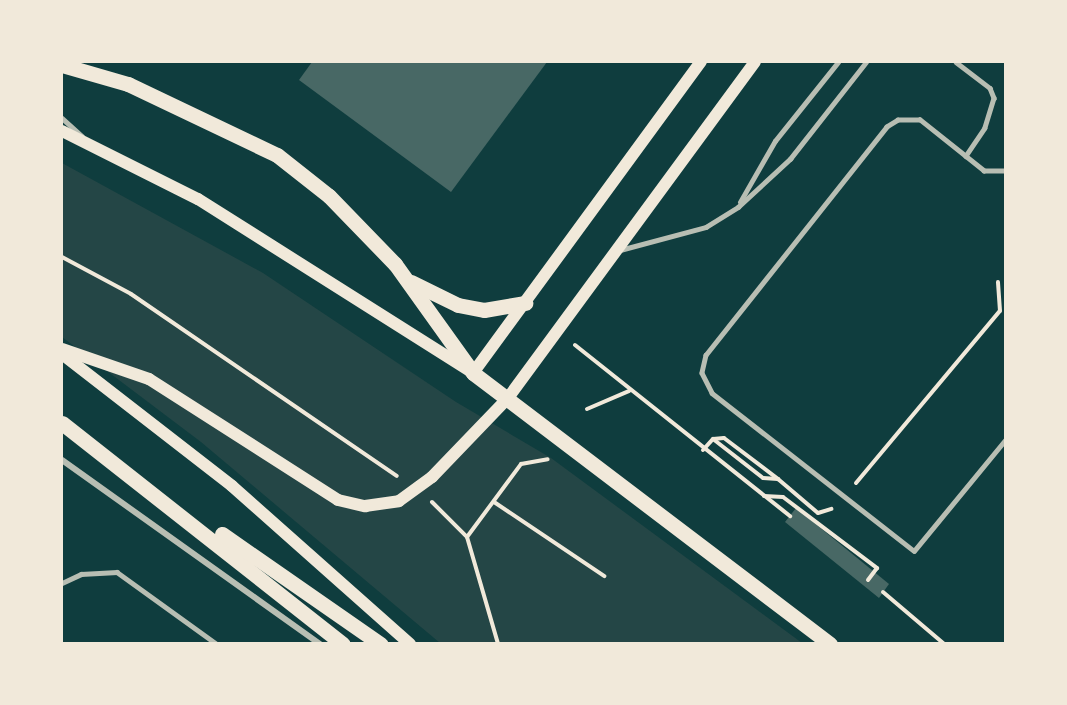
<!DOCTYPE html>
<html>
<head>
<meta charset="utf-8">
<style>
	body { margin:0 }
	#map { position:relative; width:1067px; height:705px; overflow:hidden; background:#0f3d3e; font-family:Mulish,sans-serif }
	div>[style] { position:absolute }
	.green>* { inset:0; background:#244646 }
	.building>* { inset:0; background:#486865 }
	.path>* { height:4px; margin:-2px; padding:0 2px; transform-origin:2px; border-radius:2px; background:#f1e9da }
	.service>* { height:4.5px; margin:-2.25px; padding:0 2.25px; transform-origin:2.25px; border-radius:2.25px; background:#b8beb3 }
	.minor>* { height:6px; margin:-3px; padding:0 3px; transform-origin:3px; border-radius:3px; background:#b8beb3 }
	.secondary>* { height:12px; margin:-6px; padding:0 6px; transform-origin:6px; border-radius:6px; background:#f1e9da }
	.primary>* { height:15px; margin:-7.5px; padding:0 7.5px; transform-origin:7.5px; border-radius:7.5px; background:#f1e9da }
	span { translate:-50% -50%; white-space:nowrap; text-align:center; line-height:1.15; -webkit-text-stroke:6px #f1e9da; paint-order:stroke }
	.frame { position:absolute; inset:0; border:63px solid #f1e9da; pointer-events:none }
</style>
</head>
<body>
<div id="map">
	<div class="green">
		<i style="clip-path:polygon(62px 163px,263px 273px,456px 402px,551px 458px,802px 643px,440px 643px,201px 442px,62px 337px)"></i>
	</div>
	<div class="building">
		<i style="clip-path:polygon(312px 62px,547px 62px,451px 192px,299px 80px)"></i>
		<i style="clip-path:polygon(796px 508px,889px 584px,879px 598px,785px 522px)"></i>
	</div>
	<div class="path">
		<i style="left:62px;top:257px;width:78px;rotate:28.2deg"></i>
		<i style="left:131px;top:294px;width:322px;rotate:34.4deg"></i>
		<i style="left:575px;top:345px;width:275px;rotate:38.5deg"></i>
		<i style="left:587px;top:409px;width:46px;rotate:-23.2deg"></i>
		<i style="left:703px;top:450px;width:15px;rotate:-48deg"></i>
		<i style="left:713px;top:439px;width:11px;rotate:-5deg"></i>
		<i style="left:724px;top:438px;width:68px;rotate:37.2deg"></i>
		<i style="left:778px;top:479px;width:15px;rotate:-176deg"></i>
		<i style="left:763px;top:478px;width:63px;rotate:-142deg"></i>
		<i style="left:778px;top:479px;width:52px;rotate:40.4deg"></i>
		<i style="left:818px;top:513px;width:14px;rotate:-17deg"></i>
		<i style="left:856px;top:483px;width:224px;rotate:-50.1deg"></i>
		<i style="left:1000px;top:311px;width:29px;rotate:-94deg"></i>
		<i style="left:764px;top:496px;width:19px;rotate:3deg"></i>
		<i style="left:783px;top:497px;width:118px;rotate:37.1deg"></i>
		<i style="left:877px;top:568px;width:15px;rotate:127deg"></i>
		<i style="left:432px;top:502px;width:49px;rotate:45deg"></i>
		<i style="left:467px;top:537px;width:111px;rotate:73.8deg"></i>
		<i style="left:494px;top:502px;width:133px;rotate:33.9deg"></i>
		<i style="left:467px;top:537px;width:91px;rotate:-53.5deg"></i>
		<i style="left:521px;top:464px;width:27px;rotate:-10deg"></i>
		<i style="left:883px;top:592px;width:80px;rotate:40.4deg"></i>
	</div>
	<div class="service">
		<i style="left:956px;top:62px;width:43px;rotate:37.4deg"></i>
		<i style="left:990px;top:88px;width:11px;rotate:68deg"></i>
		<i style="left:994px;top:98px;width:31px;rotate:107deg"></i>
		<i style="left:985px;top:128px;width:34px;rotate:124deg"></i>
		<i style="left:62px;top:118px;width:27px;rotate:42deg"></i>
		<i style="left:1006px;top:171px;width:22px;rotate:180deg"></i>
		<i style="left:984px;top:171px;width:82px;rotate:-141.4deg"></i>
		<i style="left:920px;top:120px;width:22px;rotate:180deg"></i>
		<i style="left:898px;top:120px;width:13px;rotate:148deg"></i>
		<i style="left:887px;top:127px;width:291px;rotate:128.4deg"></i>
		<i style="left:706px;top:355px;width:18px;rotate:103deg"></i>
		<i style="left:702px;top:373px;width:22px;rotate:63deg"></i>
		<i style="left:712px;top:393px;width:256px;rotate:38deg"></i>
		<i style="left:914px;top:551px;width:145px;rotate:-50.6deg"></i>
		<i style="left:740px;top:202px;width:70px;rotate:-60.2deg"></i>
		<i style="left:775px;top:141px;width:101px;rotate:-51.4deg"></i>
		<i style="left:620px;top:250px;width:89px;rotate:-15deg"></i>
		<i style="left:706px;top:227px;width:38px;rotate:-32deg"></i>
		<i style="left:738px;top:207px;width:71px;rotate:-42.7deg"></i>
		<i style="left:790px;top:159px;width:123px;rotate:-51.9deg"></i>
		<i style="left:62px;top:583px;width:21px;rotate:-25deg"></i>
		<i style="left:81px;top:574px;width:36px;rotate:-3deg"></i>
		<i style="left:117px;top:572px;width:123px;rotate:35.8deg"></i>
	</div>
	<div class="minor">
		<i style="left:62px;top:460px;width:317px;rotate:35.5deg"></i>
	</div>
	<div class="secondary">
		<i style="left:62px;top:131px;width:152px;rotate:26.6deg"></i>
		<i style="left:198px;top:199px;width:325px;rotate:32.3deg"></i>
		<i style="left:473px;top:373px;width:386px;rotate:-53.8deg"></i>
		<i style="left:62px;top:349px;width:92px;rotate:19deg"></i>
		<i style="left:149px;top:379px;width:224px;rotate:32.6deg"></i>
		<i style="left:338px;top:500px;width:28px;rotate:13deg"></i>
		<i style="left:365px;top:506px;width:34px;rotate:-8deg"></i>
		<i style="left:399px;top:501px;width:41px;rotate:-36deg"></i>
		<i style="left:432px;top:477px;width:110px;rotate:-46.1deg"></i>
		<i style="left:508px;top:398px;width:417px;rotate:-53.7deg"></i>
		<i style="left:62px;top:354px;width:215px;rotate:37.8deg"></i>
		<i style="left:232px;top:486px;width:238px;rotate:41.6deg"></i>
	</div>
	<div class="primary">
		<i style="left:62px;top:65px;width:69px;rotate:16.1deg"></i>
		<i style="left:128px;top:84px;width:165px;rotate:25.5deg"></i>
		<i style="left:277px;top:155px;width:66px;rotate:38.3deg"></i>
		<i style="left:329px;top:196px;width:95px;rotate:45.9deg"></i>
		<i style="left:395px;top:264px;width:134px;rotate:54.4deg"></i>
		<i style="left:473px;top:373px;width:448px;rotate:37.2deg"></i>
		<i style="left:411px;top:282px;width:52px;rotate:26.1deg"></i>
		<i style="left:458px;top:305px;width:26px;rotate:11deg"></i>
		<i style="left:484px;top:310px;width:42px;rotate:-9.7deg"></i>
		<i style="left:62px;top:423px;width:357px;rotate:38.2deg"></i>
		<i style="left:222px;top:534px;width:193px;rotate:34.8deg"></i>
	</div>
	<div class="frame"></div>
</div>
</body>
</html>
